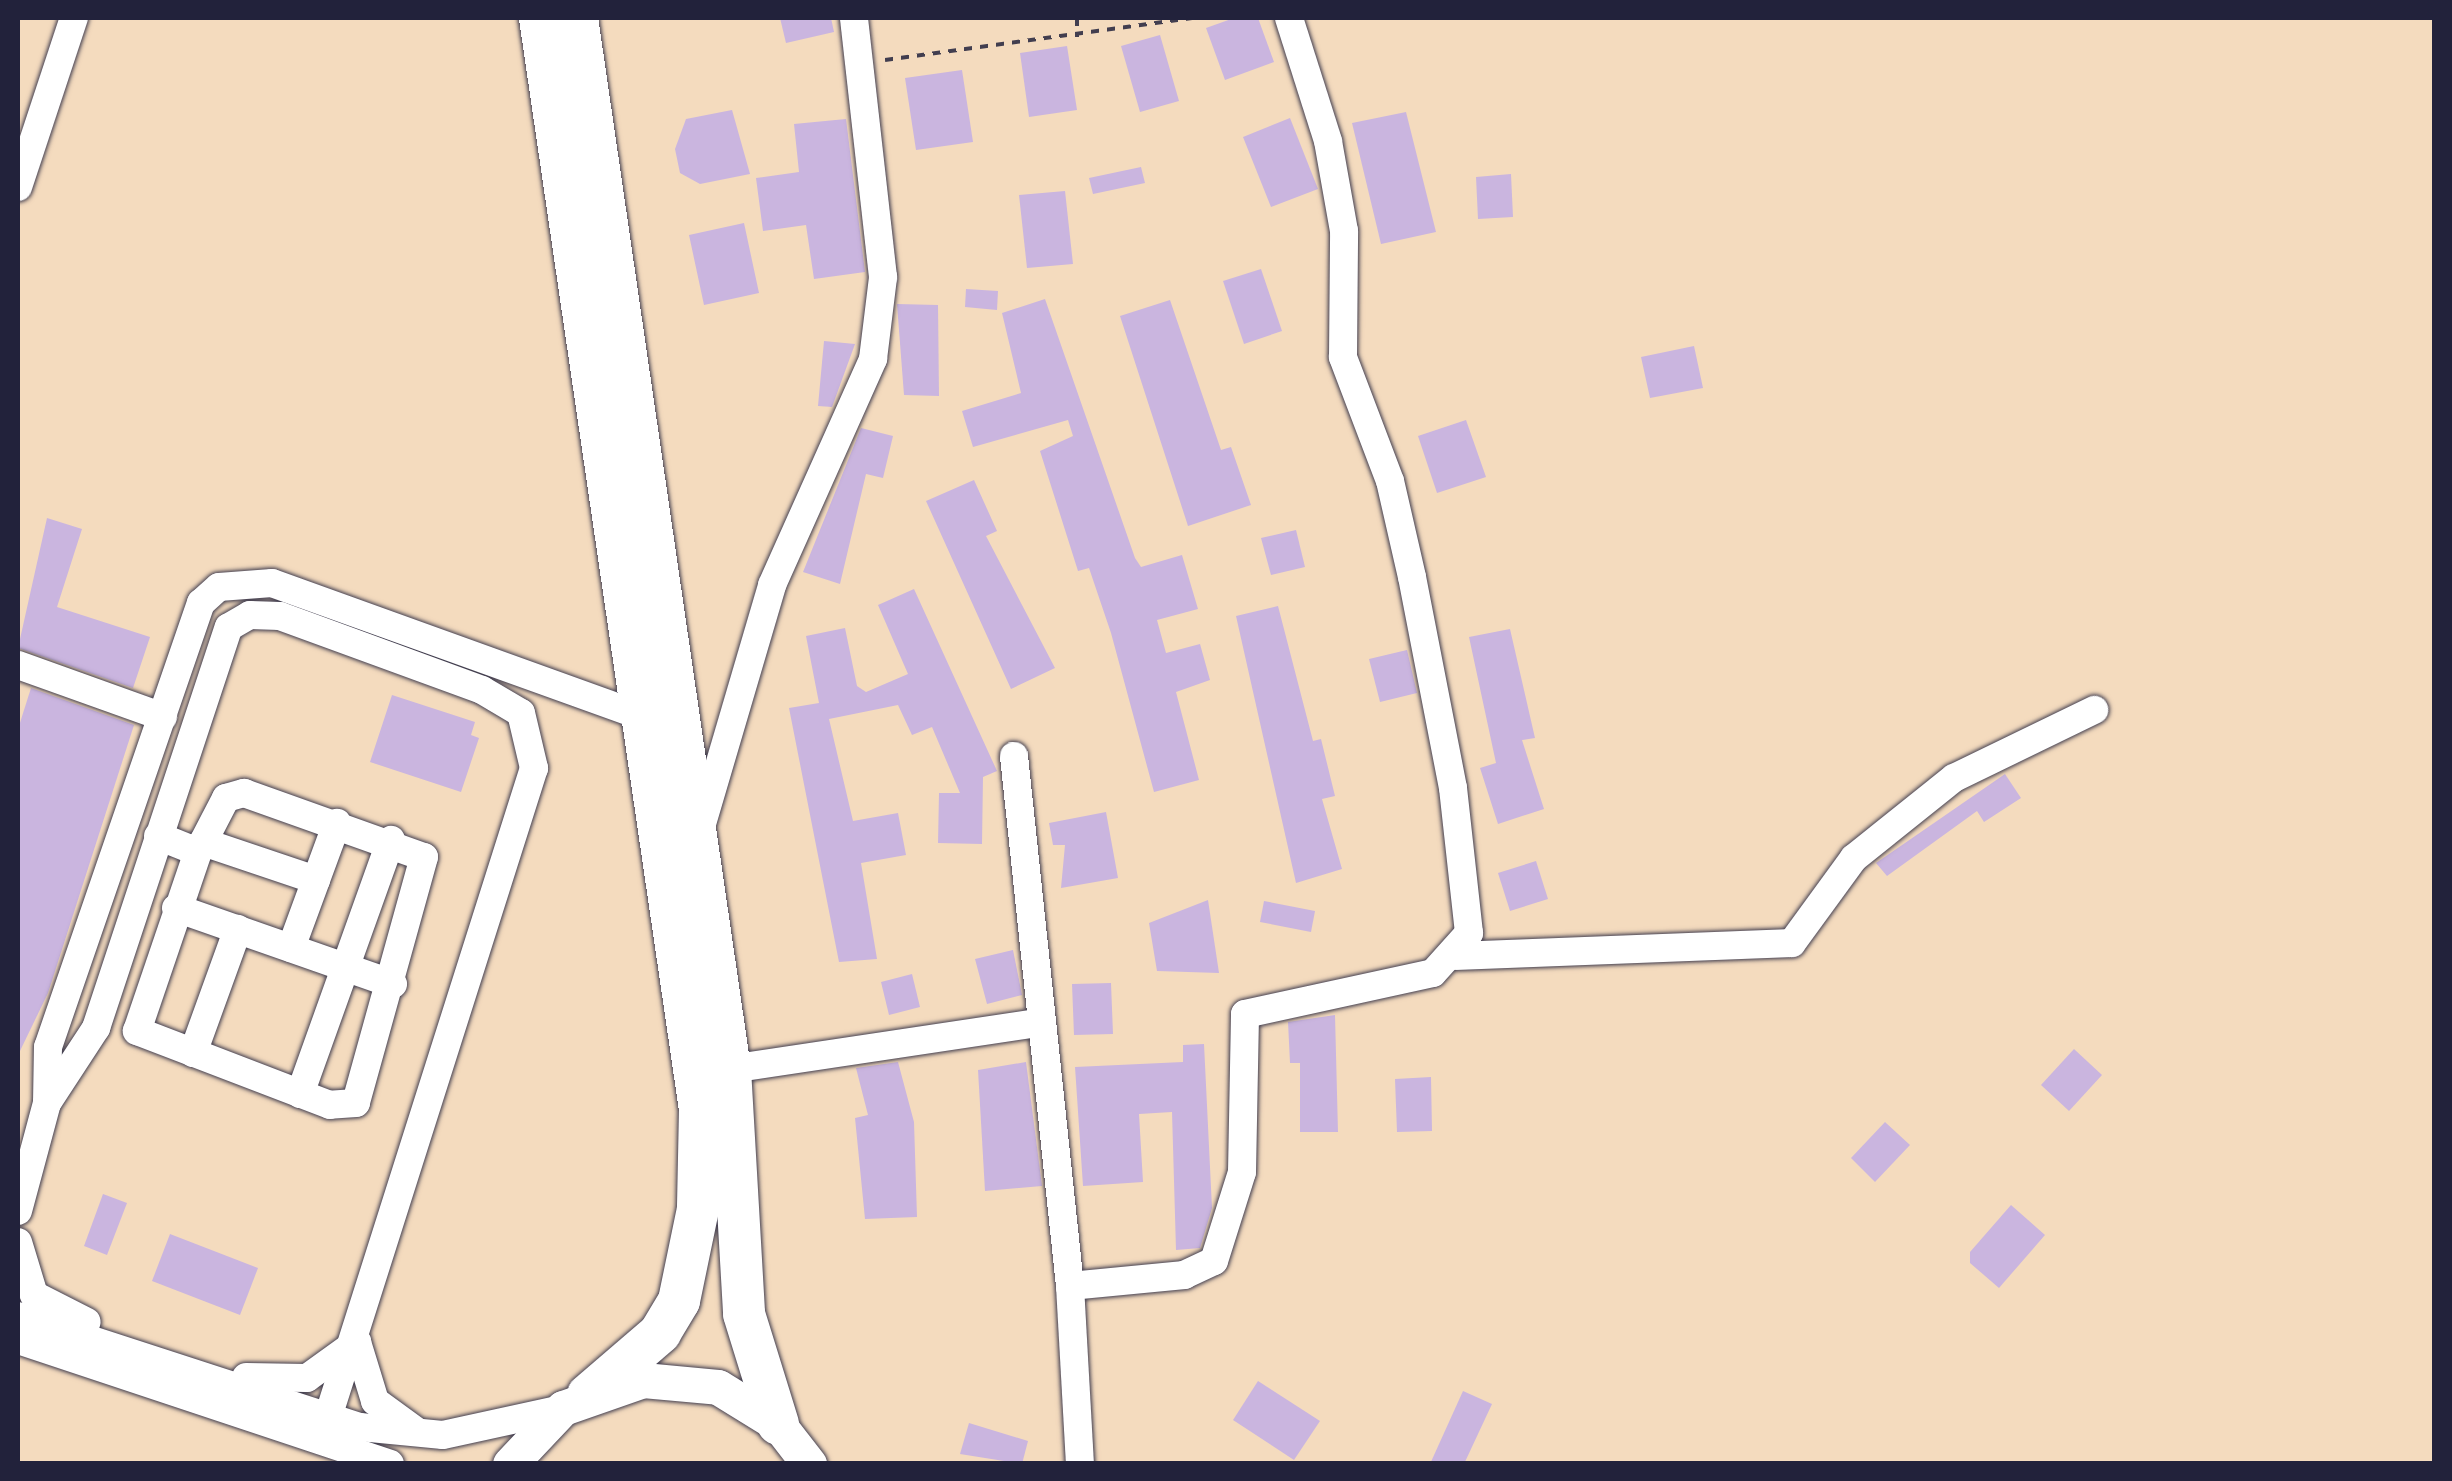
<!DOCTYPE html>
<html>
<head>
<meta charset="utf-8">
<style>
	body { margin:0 }
	#map { position:relative; width:2452px; height:1481px; overflow:hidden; background:#f4dbbe; font-family:"Architects Daughter",sans-serif }
	div>[style] { position:absolute }
	.building>* { inset:0; background:#cab5df }
	.path>* { height:4px; margin-top:-2px; transform-origin:0; background:repeating-linear-gradient(90deg,#423e4f 0 8px,transparent 0 16px) }
	.roads { filter:drop-shadow(0 0 2px #423e4f) drop-shadow(0 0 2px #423e4f) }
	.minor>* { height:28px; margin:-14px; padding:0 14px; transform-origin:14px; border-radius:14px; background:#fff }
	.major>* { height:35px; margin:-17.5px; padding:0 17.5px; transform-origin:17.5px; border-radius:17.5px; background:#fff }
	.highway>* { height:42px; margin:-21px; padding:0 21px; transform-origin:21px; border-radius:21px; background:#fff }
	span { translate:-50% -50%; white-space:nowrap; text-align:center; line-height:1.15; -webkit-text-stroke:10px #fdfcf7; paint-order:stroke }
	.frame { position:absolute; inset:0; border:20px solid #22223b; pointer-events:none }
</style>
</head>
<body>
<div id="map">
	<div class="building">
		<i style="clip-path:polygon(780px 18px,831px 18px,834px 32px,786px 43px)"></i>
		<i style="clip-path:polygon(1234px 18px,1258px 18px,1274px 62px,1225px 80px,1206px 28px)"></i>
		<i style="clip-path:polygon(1160px 35px,1179px 101px,1140px 112px,1121px 46px)"></i>
		<i style="clip-path:polygon(1067px 46px,1077px 110px,1029px 117px,1020px 53px)"></i>
		<i style="clip-path:polygon(962px 70px,973px 142px,916px 150px,905px 78px)"></i>
		<i style="clip-path:polygon(732px 110px,750px 174px,700px 184px,680px 173px,675px 149px,686px 119px)"></i>
		<i style="clip-path:polygon(1406px 112px,1436px 232px,1381px 244px,1352px 123px)"></i>
		<i style="clip-path:polygon(1290px 118px,1318px 189px,1271px 207px,1243px 137px)"></i>
		<i style="clip-path:polygon(846px 119px,865px 272px,814px 279px,806px 225px,763px 231px,756px 178px,799px 172px,794px 124px)"></i>
		<i style="clip-path:polygon(1141px 167px,1145px 183px,1093px 194px,1089px 178px)"></i>
		<i style="clip-path:polygon(1511px 174px,1513px 217px,1478px 219px,1476px 177px)"></i>
		<i style="clip-path:polygon(1065px 191px,1073px 264px,1027px 268px,1019px 195px)"></i>
		<i style="clip-path:polygon(744px 223px,759px 293px,704px 305px,689px 235px)"></i>
		<i style="clip-path:polygon(1261px 269px,1282px 331px,1244px 344px,1223px 281px)"></i>
		<i style="clip-path:polygon(966px 289px,998px 291px,997px 310px,965px 307px)"></i>
		<i style="clip-path:polygon(1045px 299px,1135px 558px,1141px 567px,1182px 555px,1198px 609px,1157px 620px,1166px 653px,1200px 644px,1210px 680px,1176px 692px,1199px 780px,1154px 792px,1111px 633px,1089px 568px,1078px 571px,1040px 451px,1073px 436px,1068px 420px,973px 447px,962px 411px,1021px 393px,1002px 313px)"></i>
		<i style="clip-path:polygon(1170px 300px,1221px 450px,1231px 447px,1251px 505px,1188px 526px,1120px 316px)"></i>
		<i style="clip-path:polygon(897px 304px,938px 305px,939px 396px,904px 395px)"></i>
		<i style="clip-path:polygon(824px 341px,855px 344px,832px 407px,818px 406px)"></i>
		<i style="clip-path:polygon(1694px 346px,1703px 388px,1650px 398px,1641px 357px)"></i>
		<i style="clip-path:polygon(1466px 420px,1486px 477px,1437px 493px,1418px 436px)"></i>
		<i style="clip-path:polygon(861px 428px,893px 436px,883px 478px,866px 474px,840px 584px,803px 572px)"></i>
		<i style="clip-path:polygon(974px 480px,997px 531px,986px 536px,1055px 668px,1011px 689px,926px 501px)"></i>
		<i style="clip-path:polygon(47px 518px,82px 529px,57px 607px,150px 637px,133px 688px,18px 648px)"></i>
		<i style="clip-path:polygon(1296px 530px,1305px 567px,1271px 575px,1261px 538px)"></i>
		<i style="clip-path:polygon(914px 589px,997px 771px,983px 777px,982px 844px,938px 843px,939px 793px,960px 793px,932px 727px,912px 735px,898px 705px,829px 719px,853px 821px,898px 813px,906px 855px,861px 863px,877px 959px,839px 962px,789px 708px,819px 703px,806px 636px,845px 628px,857px 686px,866px 692px,908px 674px,878px 605px)"></i>
		<i style="clip-path:polygon(1278px 606px,1313px 741px,1321px 739px,1335px 796px,1322px 799px,1342px 869px,1296px 883px,1236px 616px)"></i>
		<i style="clip-path:polygon(1510px 629px,1535px 738px,1522px 740px,1544px 809px,1498px 824px,1480px 768px,1496px 763px,1469px 637px)"></i>
		<i style="clip-path:polygon(1407px 650px,1417px 693px,1380px 702px,1369px 659px)"></i>
		<i style="clip-path:polygon(31px 688px,134px 725px,48px 993px,20px 1051px,18px 729px)"></i>
		<i style="clip-path:polygon(392px 695px,475px 722px,471px 735px,479px 738px,461px 792px,370px 762px)"></i>
		<i style="clip-path:polygon(2005px 774px,2021px 798px,1984px 822px,1977px 811px,1887px 876px,1876px 863px)"></i>
		<i style="clip-path:polygon(1106px 812px,1118px 878px,1061px 888px,1065px 845px,1053px 845px,1049px 823px)"></i>
		<i style="clip-path:polygon(1536px 861px,1548px 899px,1510px 911px,1498px 873px)"></i>
		<i style="clip-path:polygon(1208px 900px,1219px 973px,1157px 971px,1149px 923px)"></i>
		<i style="clip-path:polygon(1264px 901px,1315px 911px,1311px 932px,1260px 922px)"></i>
		<i style="clip-path:polygon(1013px 950px,1022px 995px,987px 1004px,975px 959px)"></i>
		<i style="clip-path:polygon(912px 974px,920px 1007px,889px 1015px,881px 982px)"></i>
		<i style="clip-path:polygon(1111px 983px,1113px 1034px,1074px 1035px,1072px 984px)"></i>
		<i style="clip-path:polygon(1335px 1015px,1338px 1132px,1300px 1132px,1300px 1063px,1290px 1063px,1288px 1022px)"></i>
		<i style="clip-path:polygon(1204px 1044px,1212px 1208px,1200px 1248px,1176px 1250px,1172px 1112px,1139px 1114px,1143px 1182px,1083px 1186px,1075px 1067px,1183px 1062px,1183px 1045px)"></i>
		<i style="clip-path:polygon(2074px 1049px,2102px 1075px,2069px 1111px,2041px 1085px)"></i>
		<i style="clip-path:polygon(898px 1062px,914px 1122px,917px 1217px,865px 1219px,855px 1118px,868px 1115px,856px 1068px)"></i>
		<i style="clip-path:polygon(1026px 1062px,1042px 1186px,985px 1191px,978px 1070px)"></i>
		<i style="clip-path:polygon(1431px 1077px,1432px 1131px,1397px 1132px,1395px 1079px)"></i>
		<i style="clip-path:polygon(1885px 1122px,1910px 1145px,1875px 1182px,1851px 1158px)"></i>
		<i style="clip-path:polygon(103px 1194px,127px 1203px,107px 1255px,84px 1246px)"></i>
		<i style="clip-path:polygon(2011px 1205px,2045px 1235px,1999px 1288px,1970px 1263px,1970px 1252px)"></i>
		<i style="clip-path:polygon(170px 1234px,258px 1268px,240px 1315px,152px 1281px)"></i>
		<i style="clip-path:polygon(1258px 1381px,1320px 1421px,1294px 1460px,1233px 1420px)"></i>
		<i style="clip-path:polygon(1463px 1391px,1492px 1404px,1464px 1464px,1430px 1464px)"></i>
		<i style="clip-path:polygon(969px 1423px,1028px 1441px,1022px 1464px,960px 1454px)"></i>
	</div>
	<div class="path">
		<i style="left:1077px;top:18px;width:19px;rotate:90deg"></i>
		<i style="left:885px;top:60px;width:310px;rotate:-7.8deg"></i>
	</div>
	<div class="roads">
		<div class="minor">
			<i style="left:18px;top:187px;width:178px;rotate:-71.7deg"></i>
			<i style="left:18px;top:665px;width:154px;rotate:19.7deg"></i>
			<i style="left:1014px;top:756px;width:533px;rotate:83.97deg"></i>
			<i style="left:1070px;top:1286px;width:178px;rotate:86.8deg"></i>
			<i style="left:701px;top:827px;width:252px;rotate:-73.6deg"></i>
			<i style="left:772px;top:585px;width:248px;rotate:-65.9deg"></i>
			<i style="left:873px;top:359px;width:83px;rotate:-83deg"></i>
			<i style="left:883px;top:277px;width:261px;rotate:-96.4deg"></i>
			<i style="left:158px;top:836px;width:43px;rotate:21.8deg"></i>
			<i style="left:198px;top:852px;width:61px;rotate:-62.6deg"></i>
			<i style="left:226px;top:798px;width:19px;rotate:-16deg"></i>
			<i style="left:244px;top:793px;width:191px;rotate:19.6deg"></i>
			<i style="left:424px;top:857px;width:255px;rotate:105.5deg"></i>
			<i style="left:356px;top:1103px;width:26px;rotate:176deg"></i>
			<i style="left:330px;top:1105px;width:207px;rotate:-159deg"></i>
			<i style="left:137px;top:1031px;width:189px;rotate:-71.2deg"></i>
			<i style="left:203px;top:842px;width:119px;rotate:18.6deg"></i>
			<i style="left:316px;top:880px;width:61px;rotate:-69.8deg"></i>
			<i style="left:176px;top:908px;width:230px;rotate:19.3deg"></i>
			<i style="left:291px;top:948px;width:72px;rotate:-69.8deg"></i>
			<i style="left:1456px;top:956px;width:336px;rotate:-2.2deg"></i>
			<i style="left:1792px;top:943px;width:105px;rotate:-53.9deg"></i>
			<i style="left:1854px;top:858px;width:128px;rotate:-38.7deg"></i>
			<i style="left:1954px;top:778px;width:156px;rotate:-25.9deg"></i>
			<i style="left:193px;top:1053px;width:132px;rotate:-70.1deg"></i>
			<i style="left:730px;top:1069px;width:311px;rotate:-8.5deg"></i>
			<i style="left:300px;top:1094px;width:270px;rotate:-70.3deg"></i>
			<i style="left:47px;top:1103px;width:90px;rotate:-56.8deg"></i>
			<i style="left:96px;top:1028px;width:422px;rotate:-71.7deg"></i>
			<i style="left:229px;top:627px;width:24px;rotate:-30deg"></i>
			<i style="left:250px;top:615px;width:30px;rotate:2deg"></i>
			<i style="left:280px;top:616px;width:215px;rotate:20.1deg"></i>
			<i style="left:482px;top:690px;width:45px;rotate:30.5deg"></i>
			<i style="left:521px;top:713px;width:57px;rotate:76.7deg"></i>
			<i style="left:534px;top:768px;width:684px;rotate:107.61deg"></i>
			<i style="left:18px;top:1211px;width:112px;rotate:-75deg"></i>
			<i style="left:47px;top:1103px;width:56px;rotate:-89deg"></i>
			<i style="left:48px;top:1047px;width:470px;rotate:-71deg"></i>
			<i style="left:201px;top:603px;width:24px;rotate:-42deg"></i>
			<i style="left:219px;top:587px;width:53px;rotate:-4.3deg"></i>
			<i style="left:272px;top:583px;width:396px;rotate:19.8deg"></i>
			<i style="left:18px;top:1242px;width:55px;rotate:73.2deg"></i>
			<i style="left:34px;top:1295px;width:59px;rotate:27deg"></i>
			<i style="left:1070px;top:1286px;width:115px;rotate:-5.5deg"></i>
			<i style="left:1184px;top:1275px;width:33px;rotate:-25deg"></i>
			<i style="left:1214px;top:1261px;width:93px;rotate:-72.5deg"></i>
			<i style="left:1242px;top:1172px;width:158px;rotate:-88.9deg"></i>
			<i style="left:1245px;top:1014px;width:192px;rotate:-12.3deg"></i>
			<i style="left:1433px;top:973px;width:54px;rotate:-48deg"></i>
			<i style="left:1469px;top:933px;width:146px;rotate:-96.3deg"></i>
			<i style="left:1453px;top:788px;width:215px;rotate:-101deg"></i>
			<i style="left:1412px;top:577px;width:98px;rotate:-102.9deg"></i>
			<i style="left:1390px;top:481px;width:133px;rotate:-110.8deg"></i>
			<i style="left:1343px;top:357px;width:126px;rotate:-89.5deg"></i>
			<i style="left:1344px;top:231px;width:91px;rotate:-100.1deg"></i>
			<i style="left:1328px;top:141px;width:129px;rotate:-107.6deg"></i>
			<i style="left:18px;top:1316px;width:360px;rotate:18deg"></i>
			<i style="left:360px;top:1427px;width:83px;rotate:5.5deg"></i>
			<i style="left:443px;top:1435px;width:122px;rotate:-12.3deg"></i>
			<i style="left:18px;top:1340px;width:392px;rotate:18.4deg"></i>
			<i style="left:246px;top:1377px;width:61px;rotate:0.9deg"></i>
			<i style="left:307px;top:1378px;width:62px;rotate:-35.8deg"></i>
			<i style="left:357px;top:1342px;width:62px;rotate:73deg"></i>
			<i style="left:375px;top:1401px;width:51px;rotate:36.2deg"></i>
		</div>
		<div class="major">
			<i style="left:510px;top:1464px;width:77px;rotate:-46.6deg"></i>
			<i style="left:563px;top:1408px;width:85px;rotate:-19.3deg"></i>
			<i style="left:643px;top:1380px;width:75px;rotate:5.3deg"></i>
			<i style="left:718px;top:1387px;width:70px;rotate:31.7deg"></i>
			<i style="left:778px;top:1424px;width:51px;rotate:52.2deg"></i>
		</div>
		<div class="highway">
			<i style="left:540px;top:18px;width:1104px;rotate:81.66deg"></i>
			<i style="left:700px;top:1110px;width:99px;rotate:91.2deg"></i>
			<i style="left:698px;top:1209px;width:94px;rotate:101.7deg"></i>
			<i style="left:679px;top:1301px;width:37px;rotate:121deg"></i>
			<i style="left:660px;top:1333px;width:95px;rotate:139.3deg"></i>
			<i style="left:577px;top:18px;width:1062px;rotate:81.72deg"></i>
			<i style="left:730px;top:1069px;width:245px;rotate:86.7deg"></i>
			<i style="left:744px;top:1314px;width:115px;rotate:72.8deg"></i>
		</div>
	</div>
	<div class="frame"></div>
</div>
</body>
</html>
